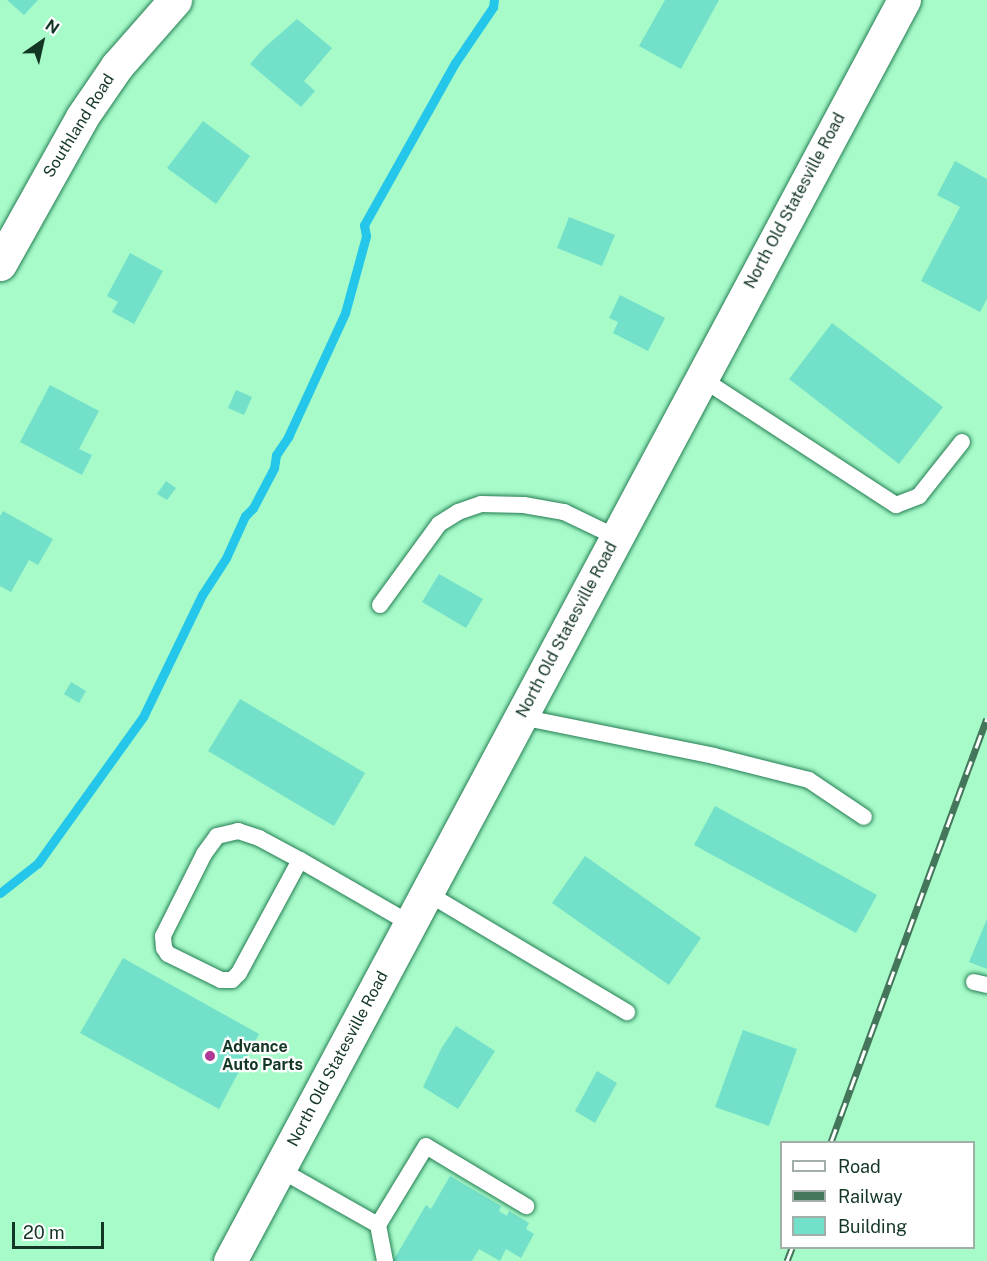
<!DOCTYPE html>
<html>
<head>
<meta charset="utf-8">
<style>
	body { margin:0 }
	#map { position:relative; width:987px; height:1261px; overflow:hidden; background:#a6fbc9; font-family:"Public Sans",sans-serif }
	div>[style] { position:absolute }
	.stream>* { height:9px; margin:-4.5px; padding:0 4.5px; transform-origin:4.5px; border-radius:4.5px; background:#24c6ea }
	.building>* { inset:0; background:#73e0c9 }
	.roads { filter:drop-shadow(0 0 2px #257d53) drop-shadow(0 0 2px #257d53) }
	.service>* { height:16px; margin:-8px; padding:0 8px; transform-origin:8px; border-radius:8px; background:#fff }
	.minor>* { height:33px; margin:-16.5px; padding:0 16.5px; transform-origin:16.5px; border-radius:16.5px; background:#fff }
	.primary>* { height:33px; margin:-16.5px; padding:0 16.5px; transform-origin:16.5px; border-radius:16.5px; background:#fff }
	.rail>* { height:7px; margin-top:-3.5px; transform-origin:0; background:repeating-linear-gradient(90deg,#fff 0 14px,#43765a 0 28px); box-sizing:border-box; border-block:2px solid #43765a }
	.dots>* { width:16px; height:16px; translate:-50% -50%; box-sizing:border-box; border:3px solid #fff; border-radius:50% }
	span { translate:-50% -50%; white-space:nowrap; text-align:center; line-height:1.15; -webkit-text-stroke:4.5px #fff; paint-order:stroke }
	.street-label { font-size:16px; color:#143725 }
	.poi-label { font-size:16px; color:#143725; font-weight:700 }
	.left { translate:0 -50%; text-align:left }
	.legend { position:absolute; left:780px; top:1141px; width:195px; height:108px; box-sizing:border-box; background:#fff; border:2px solid #a1afa8; margin:0; padding:8px 10px; list-style:none; font-size:18px; color:#143725 }
	.legend li { display:flex; align-items:center; gap:12px; height:30px }
	.legend b { width:30px; border:2px solid #a1afa8 }
	.north { position:absolute; left:12px; top:12px; width:60px; height:60px; -webkit-text-stroke:4px #fff; paint-order:stroke; rotate:34deg; font-size:16px; font-weight:700; line-height:24px; text-align:center; color:#143725 }
	.north::after { content:''; display:block; margin:auto; width:21px; height:27px; background:#143725; clip-path:polygon(50% 0,100% 100%,50% 72%,0 100%) }
	.scale { position:absolute; left:12px; top:1222px; width:92px; height:27px; box-sizing:border-box; border:3px solid #143725; border-top:0; padding-left:8px; font-size:18px; line-height:21px; white-space:nowrap; color:#143725; -webkit-text-stroke:4px #fff; paint-order:stroke }
</style>
</head>
<body>
<div id="map">
	<div class="stream">
		<i style="left:0;top:893px;width:48px;rotate:-38.3deg"></i>
		<i style="left:38px;top:863px;width:180px;rotate:-54.3deg"></i>
		<i style="left:143px;top:717px;width:136px;rotate:-64.2deg"></i>
		<i style="left:202px;top:595px;width:44px;rotate:-57deg"></i>
		<i style="left:226px;top:558px;width:46px;rotate:-65.7deg"></i>
		<i style="left:245px;top:516px;width:11px;rotate:-45deg"></i>
		<i style="left:253px;top:508px;width:45px;rotate:-62.3deg"></i>
		<i style="left:274px;top:468px;width:13px;rotate:-81deg"></i>
		<i style="left:276px;top:455px;width:22px;rotate:-56deg"></i>
		<i style="left:288px;top:437px;width:136px;rotate:-65.3deg"></i>
		<i style="left:345px;top:313px;width:80px;rotate:-74.7deg"></i>
		<i style="left:366px;top:236px;width:11px;rotate:-100deg"></i>
		<i style="left:364px;top:225px;width:186px;rotate:-60.7deg"></i>
		<i style="left:455px;top:63px;width:68px;rotate:-55.8deg"></i>
		<i style="left:493px;top:7px;width:7px;rotate:-82deg"></i>
	</div>
	<div class="building">
		<i style="clip-path:polygon(7px 0,38px 0,24px 15px)"></i>
		<i style="clip-path:polygon(665px 0,719px 0,681px 69px,639px 46px)"></i>
		<i style="clip-path:polygon(297px 19px,332px 48px,304px 81px,315px 91px,301px 107px,250px 64px,264px 48px)"></i>
		<i style="clip-path:polygon(203px 121px,250px 156px,216px 204px,167px 168px)"></i>
		<i style="clip-path:polygon(955px 161px,987px 179px,987px 299px,980px 312px,921px 281px,960px 207px,937px 195px)"></i>
		<i style="clip-path:polygon(569px 217px,615px 235px,602px 266px,557px 248px)"></i>
		<i style="clip-path:polygon(130px 253px,163px 271px,134px 324px,112px 312px,118px 302px,107px 296px)"></i>
		<i style="clip-path:polygon(620px 295px,665px 318px,648px 351px,613px 333px,618px 322px,609px 318px)"></i>
		<i style="clip-path:polygon(832px 323px,943px 407px,899px 464px,789px 379px)"></i>
		<i style="clip-path:polygon(50px 385px,99px 411px,79px 449px,92px 455px,82px 475px,20px 442px)"></i>
		<i style="clip-path:polygon(236px 390px,252px 397px,244px 415px,228px 408px)"></i>
		<i style="clip-path:polygon(166px 481px,176px 488px,167px 500px,157px 494px)"></i>
		<i style="clip-path:polygon(3px 511px,53px 539px,38px 565px,29px 560px,11px 592px,0 586px,0 516px)"></i>
		<i style="clip-path:polygon(439px 574px,483px 599px,466px 628px,422px 602px)"></i>
		<i style="clip-path:polygon(71px 682px,86px 691px,79px 703px,64px 694px)"></i>
		<i style="clip-path:polygon(240px 699px,365px 773px,334px 826px,208px 751px)"></i>
		<i style="clip-path:polygon(715px 806px,877px 895px,856px 933px,694px 845px)"></i>
		<i style="clip-path:polygon(585px 856px,701px 938px,669px 985px,552px 903px)"></i>
		<i style="clip-path:polygon(987px 919px,987px 969px,969px 962px)"></i>
		<i style="clip-path:polygon(123px 958px,259px 1034px,219px 1109px,80px 1033px)"></i>
		<i style="clip-path:polygon(456px 1026px,495px 1051px,458px 1109px,423px 1087px,441px 1049px)"></i>
		<i style="clip-path:polygon(743px 1030px,797px 1049px,769px 1126px,715px 1107px)"></i>
		<i style="clip-path:polygon(597px 1071px,617px 1083px,595px 1123px,575px 1111px)"></i>
		<i style="clip-path:polygon(450px 1176px,501px 1206px,499px 1211px,507px 1216px,509px 1211px,529px 1223px,526px 1229px,534px 1234px,521px 1258px,506px 1249px,500px 1261px,479px 1249px,472px 1261px,393px 1261px,426px 1205px,431px 1209px)"></i>
	</div>
	<div class="roads">
		<div class="service">
			<i style="left:701px;top:378px;width:233px;rotate:33.1deg"></i>
			<i style="left:896px;top:505px;width:25px;rotate:-21deg"></i>
			<i style="left:919px;top:496px;width:69px;rotate:-51.5deg"></i>
			<i style="left:380px;top:605px;width:100px;rotate:-53.9deg"></i>
			<i style="left:439px;top:524px;width:22px;rotate:-32deg"></i>
			<i style="left:458px;top:512px;width:24px;rotate:-19deg"></i>
			<i style="left:481px;top:504px;width:43px;rotate:1.3deg"></i>
			<i style="left:524px;top:505px;width:41px;rotate:9.9deg"></i>
			<i style="left:564px;top:512px;width:58px;rotate:25.7deg"></i>
			<i style="left:521px;top:717px;width:197px;rotate:11.4deg"></i>
			<i style="left:714px;top:756px;width:98px;rotate:14.2deg"></i>
			<i style="left:809px;top:780px;width:66px;rotate:33.9deg"></i>
			<i style="left:300px;top:860px;width:128px;rotate:118.4deg"></i>
			<i style="left:239px;top:973px;width:10px;rotate:135deg"></i>
			<i style="left:232px;top:980px;width:11px;rotate:180deg"></i>
			<i style="left:221px;top:980px;width:59px;rotate:-153.9deg"></i>
			<i style="left:168px;top:954px;width:7px;rotate:-124deg"></i>
			<i style="left:164px;top:948px;width:12px;rotate:-95deg"></i>
			<i style="left:163px;top:936px;width:92px;rotate:-63.4deg"></i>
			<i style="left:204px;top:854px;width:22px;rotate:-54deg"></i>
			<i style="left:217px;top:836px;width:22px;rotate:-13deg"></i>
			<i style="left:238px;top:831px;width:22px;rotate:18deg"></i>
			<i style="left:259px;top:838px;width:47px;rotate:28.2deg"></i>
			<i style="left:300px;top:860px;width:128px;rotate:30deg"></i>
			<i style="left:427px;top:893px;width:233px;rotate:30.8deg"></i>
			<i style="left:974px;top:982px;width:13px;rotate:13deg"></i>
			<i style="left:279px;top:1169px;width:114px;rotate:29.5deg"></i>
			<i style="left:378px;top:1225px;width:92px;rotate:-58.7deg"></i>
			<i style="left:426px;top:1146px;width:117px;rotate:31deg"></i>
			<i style="left:378px;top:1225px;width:37px;rotate:79deg"></i>
		</div>
		<div class="minor">
			<i style="left:0;top:264px;width:168px;rotate:-60.8deg"></i>
			<i style="left:82px;top:117px;width:62px;rotate:-55.5deg"></i>
			<i style="left:117px;top:66px;width:88px;rotate:-48.7deg"></i>
		</div>
		<div class="primary">
			<i style="left:230px;top:1261px;width:1430px;rotate:-61.88deg"></i>
		</div>
	</div>
	<div class="rail">
		<i style="left:831px;top:1142px;width:451px;rotate:-69.8deg"></i>
		<i style="left:787px;top:1261px;width:14px;rotate:-69deg"></i>
	</div>
	<div class="dots">
		<i style="left:210px;top:1056px;background:#ae3a93"></i>
	</div>
	<div class="street-label">
		<span style="left:79px;top:126px;rotate:-58deg">Southland Road</span>
		<span style="left:795px;top:201px;rotate:-62deg">North Old Statesville Road</span>
		<span style="left:567px;top:630px;rotate:-62deg">North Old Statesville Road</span>
		<span style="left:338px;top:1059px;rotate:-62deg">North Old Statesville Road</span>
	</div>
	<div class="poi-label">
		<span class="left" style="left:222px;top:1056px">Advance<br>Auto Parts</span>
	</div>
	<ul class="legend">
	<li><b style="height:8px;background:#fff"></b>Road</li>
	<li><b style="height:8px;background:#43765a"></b>Railway</li>
	<li><b style="height:16px;background:#73e0c9"></b>Building</li>
	</ul>
	<div class="north">N</div>
	<div class="scale">20 m</div>
</div>
</body>
</html>
